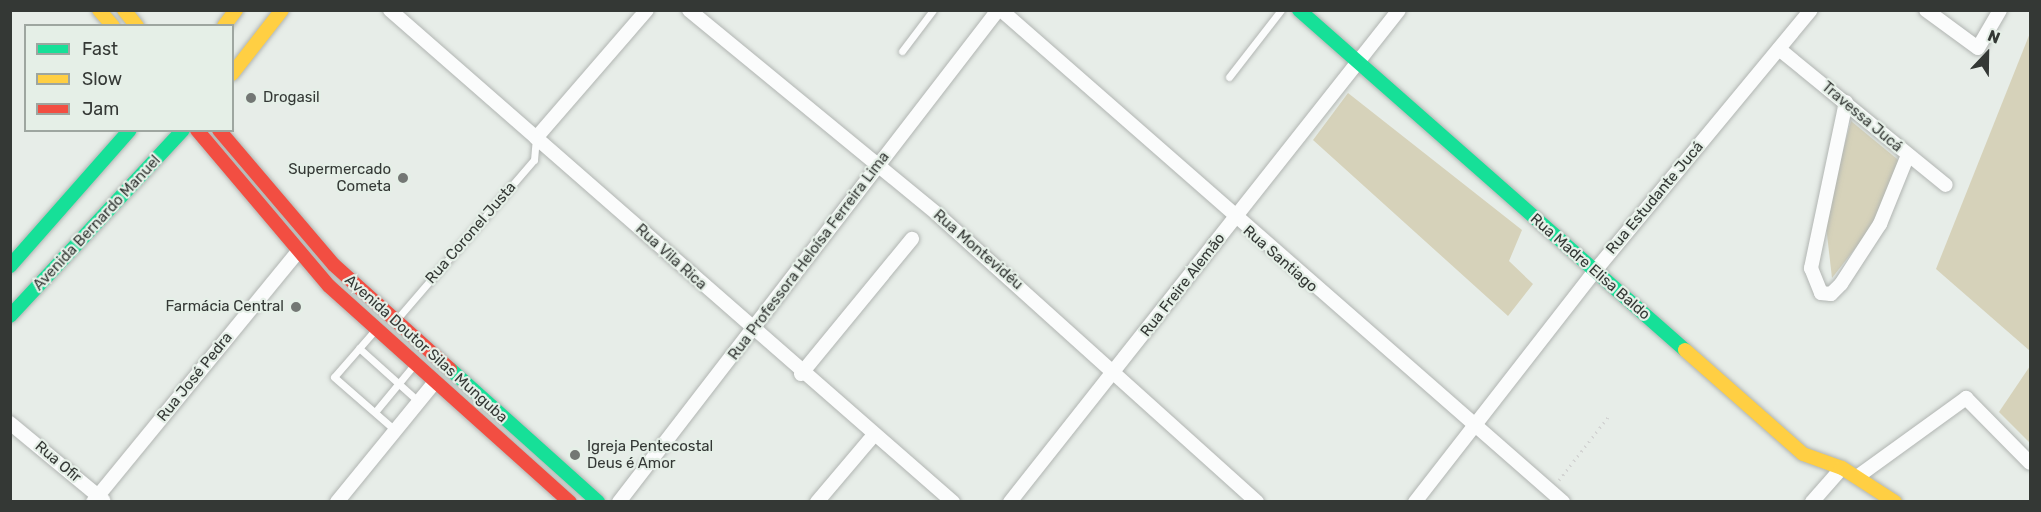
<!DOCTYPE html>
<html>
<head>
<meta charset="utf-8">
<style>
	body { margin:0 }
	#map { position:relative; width:2041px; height:512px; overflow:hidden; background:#e7ede8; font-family:Rubik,sans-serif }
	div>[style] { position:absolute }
	.green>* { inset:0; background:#d6d2ba }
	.path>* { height:3px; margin-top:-1.5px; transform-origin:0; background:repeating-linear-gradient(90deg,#d3d4d3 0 1.5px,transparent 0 6px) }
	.roads { filter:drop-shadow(0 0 2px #b1b5b2) drop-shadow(0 0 2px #b1b5b2) }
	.lane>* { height:7px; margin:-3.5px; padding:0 3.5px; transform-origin:3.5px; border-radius:3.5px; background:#fbfcfc }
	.street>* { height:14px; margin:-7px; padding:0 7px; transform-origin:7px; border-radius:7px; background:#fbfcfc }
	.fast>* { height:14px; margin:-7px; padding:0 7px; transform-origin:7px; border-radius:7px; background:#16e098 }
	.slow>* { height:14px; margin:-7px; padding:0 7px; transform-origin:7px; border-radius:7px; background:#ffcf43 }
	.jam>* { height:14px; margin:-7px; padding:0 7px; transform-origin:7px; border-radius:7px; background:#f24e42 }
	.dots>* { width:16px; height:16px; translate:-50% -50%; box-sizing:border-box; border:3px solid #e5efe7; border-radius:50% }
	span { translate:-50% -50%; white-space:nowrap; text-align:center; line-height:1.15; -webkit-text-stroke:4.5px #e5efe7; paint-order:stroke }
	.poi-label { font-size:15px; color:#343835 }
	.left { translate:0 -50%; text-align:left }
	.right { translate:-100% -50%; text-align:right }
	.street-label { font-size:15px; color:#343835 }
	.frame { position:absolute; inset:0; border:12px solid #343835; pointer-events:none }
	.legend { position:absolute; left:24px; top:24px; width:210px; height:108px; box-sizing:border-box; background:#e5efe7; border:2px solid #9ea6a0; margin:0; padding:8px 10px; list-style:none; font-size:18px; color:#343835 }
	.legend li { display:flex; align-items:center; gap:12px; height:30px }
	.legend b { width:30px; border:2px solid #9ea6a0 }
	.north { position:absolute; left:1957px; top:24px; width:60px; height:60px; -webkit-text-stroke:4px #e5efe7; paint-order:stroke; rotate:22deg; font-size:16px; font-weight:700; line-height:24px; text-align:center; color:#343835 }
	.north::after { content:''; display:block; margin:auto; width:21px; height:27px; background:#343835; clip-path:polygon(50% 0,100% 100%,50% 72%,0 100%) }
</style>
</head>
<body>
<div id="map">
	<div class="green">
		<i style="clip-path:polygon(2030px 33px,2030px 351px,1936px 269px)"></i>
		<i style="clip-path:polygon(1348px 93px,1522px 230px,1509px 261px,1533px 284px,1508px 316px,1313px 140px)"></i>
		<i style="clip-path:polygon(1851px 121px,1902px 163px,1872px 227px,1832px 278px,1825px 217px)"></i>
		<i style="clip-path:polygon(2030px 366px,2030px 443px,1999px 412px)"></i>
	</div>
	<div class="path">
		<i style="left:1559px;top:480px;width:80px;rotate:-52.1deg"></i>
	</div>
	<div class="roads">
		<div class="lane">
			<i style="left:902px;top:51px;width:51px;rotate:-52.9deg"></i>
			<i style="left:1229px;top:77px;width:85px;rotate:-52.2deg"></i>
			<i style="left:397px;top:319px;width:210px;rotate:-49.3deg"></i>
			<i style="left:534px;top:160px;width:22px;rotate:-85deg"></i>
			<i style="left:375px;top:330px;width:62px;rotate:131.1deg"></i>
			<i style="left:334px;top:377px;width:82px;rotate:41.1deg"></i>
			<i style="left:359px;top:348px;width:81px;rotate:42deg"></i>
			<i style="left:375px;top:412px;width:60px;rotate:-50.4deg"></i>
		</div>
		<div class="street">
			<i style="left:390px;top:10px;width:748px;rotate:41.15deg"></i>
			<i style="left:689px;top:10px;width:320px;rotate:39.4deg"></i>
			<i style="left:936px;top:213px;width:432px;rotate:42deg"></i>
			<i style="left:1001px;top:10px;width:747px;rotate:41.2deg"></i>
			<i style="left:1926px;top:10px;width:64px;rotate:36.2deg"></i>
			<i style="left:1978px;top:48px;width:44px;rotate:-59.9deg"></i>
			<i style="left:1779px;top:49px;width:215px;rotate:39.2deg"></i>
			<i style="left:1846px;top:102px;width:170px;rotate:101.9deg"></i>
			<i style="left:1811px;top:268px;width:27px;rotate:68deg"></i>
			<i style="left:1821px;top:293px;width:10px;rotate:6deg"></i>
			<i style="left:1831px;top:294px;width:14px;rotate:-45deg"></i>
			<i style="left:1841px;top:284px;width:72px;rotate:-57deg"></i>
			<i style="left:1880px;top:224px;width:74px;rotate:-67.9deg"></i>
			<i style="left:536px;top:138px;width:169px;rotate:-49.1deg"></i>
			<i style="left:801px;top:374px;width:175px;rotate:-50.6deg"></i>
			<i style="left:10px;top:423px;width:121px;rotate:39.6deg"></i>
			<i style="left:1857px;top:477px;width:135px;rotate:-35.9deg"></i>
			<i style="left:1966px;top:398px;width:91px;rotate:45.4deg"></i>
			<i style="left:93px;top:502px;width:320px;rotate:-50.7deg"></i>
			<i style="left:337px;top:502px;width:155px;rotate:-50.8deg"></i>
			<i style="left:619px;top:502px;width:621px;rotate:-52.39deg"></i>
			<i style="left:817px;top:502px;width:87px;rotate:-49.7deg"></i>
			<i style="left:1010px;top:502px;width:627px;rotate:-51.67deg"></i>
			<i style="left:1415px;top:502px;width:291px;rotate:-52.1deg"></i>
			<i style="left:1594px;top:272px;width:340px;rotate:-50.4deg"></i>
			<i style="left:1812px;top:502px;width:45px;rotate:-48.6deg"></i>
		</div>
		<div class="fast">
			<i style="left:1299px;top:10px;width:514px;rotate:41.37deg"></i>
			<i style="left:10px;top:266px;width:181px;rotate:-48.6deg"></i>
			<i style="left:10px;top:316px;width:254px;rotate:-47.1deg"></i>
			<i style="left:450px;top:369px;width:199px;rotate:41.9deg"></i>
		</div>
		<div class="slow">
			<i style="left:99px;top:10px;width:21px;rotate:49deg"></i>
			<i style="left:124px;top:10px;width:21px;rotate:51deg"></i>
			<i style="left:224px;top:26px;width:20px;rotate:-53deg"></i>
			<i style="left:232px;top:74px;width:81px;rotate:-52deg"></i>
			<i style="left:1685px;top:350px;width:157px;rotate:41.4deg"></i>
			<i style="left:1803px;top:454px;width:41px;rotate:19.7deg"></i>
			<i style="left:1842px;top:468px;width:63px;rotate:32.7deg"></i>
		</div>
		<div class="jam">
			<i style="left:197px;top:130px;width:204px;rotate:49.8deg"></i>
			<i style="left:329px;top:286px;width:324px;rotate:41.9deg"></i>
			<i style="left:219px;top:130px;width:177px;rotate:49.6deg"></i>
			<i style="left:334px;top:265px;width:156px;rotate:41.9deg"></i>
		</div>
	</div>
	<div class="dots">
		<i style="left:251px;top:98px;background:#737774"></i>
		<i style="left:403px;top:178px;background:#737774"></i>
		<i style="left:296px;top:307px;background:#737774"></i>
		<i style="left:575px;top:455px;background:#737774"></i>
	</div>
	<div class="poi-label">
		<span class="left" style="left:263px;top:98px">Drogasil</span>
		<span class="right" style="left:391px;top:178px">Supermercado<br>Cometa</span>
		<span class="right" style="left:284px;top:307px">Farmácia Central</span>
		<span class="left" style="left:587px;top:455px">Igreja Pentecostal<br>Deus é Amor</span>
	</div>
	<div class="street-label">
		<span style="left:1862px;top:117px;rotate:40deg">Travessa Jucá</span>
		<span style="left:1655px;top:198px;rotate:-50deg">Rua Estudante Jucá</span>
		<span style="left:97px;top:223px;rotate:-47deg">Avenida Bernardo Manuel</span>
		<span style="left:471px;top:233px;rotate:-49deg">Rua Coronel Justa</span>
		<span style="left:978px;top:250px;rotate:41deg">Rua Montevidéu</span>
		<span style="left:809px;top:256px;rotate:-53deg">Rua Professora Heloísa Ferreira Lima</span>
		<span style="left:671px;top:257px;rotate:42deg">Rua Vila Rica</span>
		<span style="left:1280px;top:259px;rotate:41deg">Rua Santiago</span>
		<span style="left:1590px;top:267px;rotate:41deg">Rua Madre Elisa Baldo</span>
		<span style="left:1183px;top:285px;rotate:-52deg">Rua Freire Alemão</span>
		<span style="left:426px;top:349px;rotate:42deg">Avenida Doutor Silas Munguba</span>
		<span style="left:195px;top:377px;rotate:-51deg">Rua José Pedra</span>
		<span style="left:58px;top:462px;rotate:40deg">Rua Ofir</span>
	</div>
	<div class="frame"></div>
	<ul class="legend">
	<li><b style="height:8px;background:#16e098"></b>Fast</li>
	<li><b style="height:8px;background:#ffcf43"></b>Slow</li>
	<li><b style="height:8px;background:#f24e42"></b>Jam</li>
	</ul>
	<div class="north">N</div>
</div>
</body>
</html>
